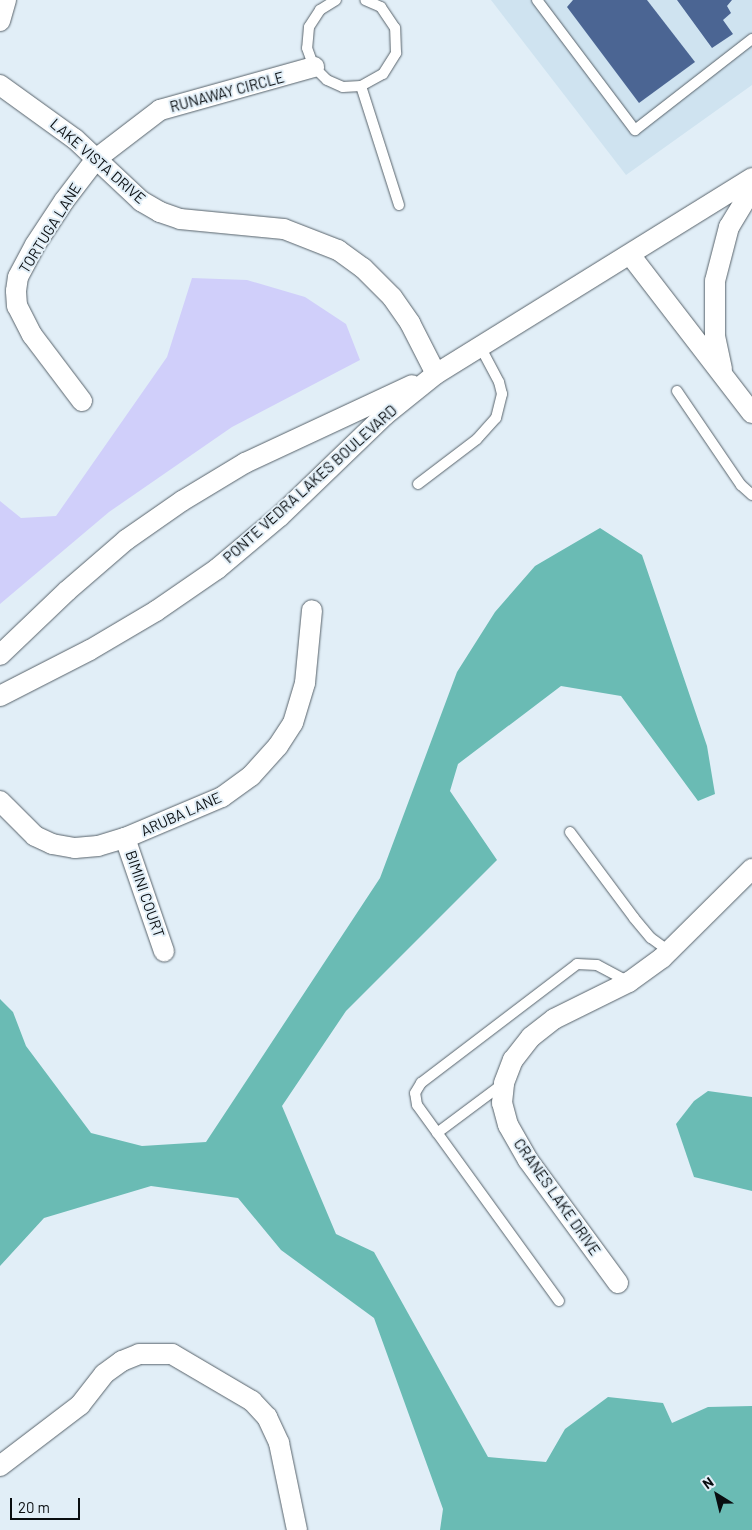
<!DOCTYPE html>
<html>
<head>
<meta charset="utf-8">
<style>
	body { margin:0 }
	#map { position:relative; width:752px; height:1530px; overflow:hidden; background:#e1eef7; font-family:Barlow,sans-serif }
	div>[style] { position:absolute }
	.built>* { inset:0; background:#cfe3f0 }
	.green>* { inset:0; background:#d0cffa }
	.water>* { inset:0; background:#6abbb4 }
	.building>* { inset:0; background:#4b6593 }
	.roads { filter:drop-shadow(0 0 1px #58636b) drop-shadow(0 0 1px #58636b) }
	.lane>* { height:10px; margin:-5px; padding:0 5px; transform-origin:5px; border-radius:5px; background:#fff }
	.street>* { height:20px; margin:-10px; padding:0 10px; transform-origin:10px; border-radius:10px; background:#fff }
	span { translate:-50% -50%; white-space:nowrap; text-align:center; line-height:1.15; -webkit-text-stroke:4px #e1eef7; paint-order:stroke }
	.street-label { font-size:15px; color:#090d10 }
	.north { position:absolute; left:692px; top:1470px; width:50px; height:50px; -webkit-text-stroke:4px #e1eef7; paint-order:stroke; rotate:324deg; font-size:14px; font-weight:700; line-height:20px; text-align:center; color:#090d10 }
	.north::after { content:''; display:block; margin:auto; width:18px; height:22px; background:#090d10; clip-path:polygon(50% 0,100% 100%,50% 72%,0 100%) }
	.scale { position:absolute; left:10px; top:1498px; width:70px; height:22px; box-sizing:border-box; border:2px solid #090d10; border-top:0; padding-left:6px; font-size:15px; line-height:18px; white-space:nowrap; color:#090d10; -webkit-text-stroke:4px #e1eef7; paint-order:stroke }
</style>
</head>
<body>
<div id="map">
	<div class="built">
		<i style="clip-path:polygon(491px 0,752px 0,752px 85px,626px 175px)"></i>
	</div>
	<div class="green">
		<i style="clip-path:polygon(192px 278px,247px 280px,305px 297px,346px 324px,360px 360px,232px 427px,109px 512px,0 604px,0 501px,21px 518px,56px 516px,167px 357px)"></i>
	</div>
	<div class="water">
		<i style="clip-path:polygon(600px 528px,642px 555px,707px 746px,715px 794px,698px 801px,621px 696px,561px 686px,458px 764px,450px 791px,497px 860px,346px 1011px,282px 1106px,336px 1234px,374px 1252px,488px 1457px,546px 1462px,565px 1429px,608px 1397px,663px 1403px,672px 1423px,708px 1407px,752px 1406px,752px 1530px,440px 1530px,443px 1509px,374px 1318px,281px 1250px,238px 1198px,151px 1186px,44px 1218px,0 1266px,0 999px,13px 1012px,26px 1046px,91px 1133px,142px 1146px,206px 1142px,380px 878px,457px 672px,495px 612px,535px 566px)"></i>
		<i style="clip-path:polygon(708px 1091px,752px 1097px,752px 1191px,694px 1177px,676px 1124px,694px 1101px)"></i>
	</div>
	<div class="building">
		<i style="clip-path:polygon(573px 0,647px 0,695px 62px,639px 103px,567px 7px)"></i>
		<i style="clip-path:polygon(677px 0,732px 0,727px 6px,731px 13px,723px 20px,733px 34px,712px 48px)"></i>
	</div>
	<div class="roads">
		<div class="lane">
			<i style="left:336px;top:0;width:19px;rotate:148deg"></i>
			<i style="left:320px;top:10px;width:20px;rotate:123deg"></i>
			<i style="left:309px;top:27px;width:21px;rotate:95deg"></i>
			<i style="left:307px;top:48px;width:20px;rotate:70deg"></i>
			<i style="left:314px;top:67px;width:18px;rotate:45deg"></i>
			<i style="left:327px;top:80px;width:17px;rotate:24deg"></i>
			<i style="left:343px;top:87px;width:18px;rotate:-3deg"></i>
			<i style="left:361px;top:86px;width:25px;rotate:-29deg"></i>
			<i style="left:383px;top:74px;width:25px;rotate:-58deg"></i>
			<i style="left:396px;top:53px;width:25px;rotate:-92deg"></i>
			<i style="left:395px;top:28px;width:25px;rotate:-124deg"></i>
			<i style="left:381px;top:7px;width:17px;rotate:-156deg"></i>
			<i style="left:537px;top:0;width:163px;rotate:53deg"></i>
			<i style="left:635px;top:130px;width:148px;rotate:-37.9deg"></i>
			<i style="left:361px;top:86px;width:125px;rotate:72.3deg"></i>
			<i style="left:677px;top:391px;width:114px;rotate:55.8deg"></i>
			<i style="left:741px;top:485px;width:15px;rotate:42deg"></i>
			<i style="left:418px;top:484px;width:74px;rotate:-37.3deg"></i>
			<i style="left:477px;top:439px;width:28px;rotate:-48deg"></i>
			<i style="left:496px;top:418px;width:25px;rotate:-76deg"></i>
			<i style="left:502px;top:394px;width:12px;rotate:-104deg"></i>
			<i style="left:499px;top:382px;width:40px;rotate:-118deg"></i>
			<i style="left:570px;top:832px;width:107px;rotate:53.3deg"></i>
			<i style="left:634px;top:918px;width:26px;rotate:50deg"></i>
			<i style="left:651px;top:938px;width:22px;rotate:36deg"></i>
			<i style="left:437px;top:1133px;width:84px;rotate:-36.7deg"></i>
			<i style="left:559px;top:1301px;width:242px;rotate:-125.9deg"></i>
			<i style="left:417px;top:1105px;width:12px;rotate:-99deg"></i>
			<i style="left:415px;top:1093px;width:12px;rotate:-59deg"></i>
			<i style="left:421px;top:1083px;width:196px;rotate:-37.3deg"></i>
			<i style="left:577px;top:964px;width:20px;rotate:3deg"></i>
			<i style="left:597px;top:965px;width:36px;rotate:28deg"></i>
		</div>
		<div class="street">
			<i style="left:0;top:21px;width:22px;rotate:-74deg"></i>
			<i style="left:0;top:85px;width:92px;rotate:35.8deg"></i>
			<i style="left:75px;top:139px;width:91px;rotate:43.2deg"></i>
			<i style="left:141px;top:201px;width:22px;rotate:30deg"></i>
			<i style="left:160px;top:212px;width:21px;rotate:19deg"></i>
			<i style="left:180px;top:219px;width:104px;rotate:5.5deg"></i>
			<i style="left:284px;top:229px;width:58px;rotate:21.3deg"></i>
			<i style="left:338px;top:250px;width:31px;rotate:36deg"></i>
			<i style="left:363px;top:268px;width:41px;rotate:45deg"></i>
			<i style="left:392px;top:297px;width:32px;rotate:55deg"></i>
			<i style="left:410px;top:323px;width:57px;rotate:63deg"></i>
			<i style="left:631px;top:256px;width:198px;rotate:52.4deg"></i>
			<i style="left:722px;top:369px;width:34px;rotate:-102deg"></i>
			<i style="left:715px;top:336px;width:55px;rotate:-90deg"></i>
			<i style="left:715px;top:281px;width:56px;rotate:-75.5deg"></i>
			<i style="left:729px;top:227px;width:44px;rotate:-58.8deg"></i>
			<i style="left:82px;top:401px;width:83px;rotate:-127.1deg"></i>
			<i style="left:32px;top:335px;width:33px;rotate:-117deg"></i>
			<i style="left:17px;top:306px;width:15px;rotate:-94deg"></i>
			<i style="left:16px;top:291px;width:14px;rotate:-82deg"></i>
			<i style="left:18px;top:277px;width:36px;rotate:-62deg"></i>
			<i style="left:35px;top:245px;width:53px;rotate:-56.6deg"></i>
			<i style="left:64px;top:201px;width:53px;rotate:-52.7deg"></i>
			<i style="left:96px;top:159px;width:81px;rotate:-37.4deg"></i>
			<i style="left:160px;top:110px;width:160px;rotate:-15.6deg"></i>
			<i style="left:0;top:655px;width:93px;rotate:-43.7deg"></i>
			<i style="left:67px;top:591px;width:78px;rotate:-40.8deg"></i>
			<i style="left:126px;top:540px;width:68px;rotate:-34.9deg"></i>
			<i style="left:182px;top:501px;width:74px;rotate:-31.1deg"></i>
			<i style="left:245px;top:463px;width:184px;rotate:-25deg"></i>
			<i style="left:0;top:696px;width:101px;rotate:-27.1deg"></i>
			<i style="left:90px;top:650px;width:77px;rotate:-30.6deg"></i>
			<i style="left:156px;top:611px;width:74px;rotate:-34.5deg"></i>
			<i style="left:217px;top:569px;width:81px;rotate:-40deg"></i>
			<i style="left:279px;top:517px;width:147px;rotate:-43.9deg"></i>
			<i style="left:385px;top:415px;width:65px;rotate:-38.8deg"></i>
			<i style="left:436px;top:374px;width:372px;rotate:-31.8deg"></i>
			<i style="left:0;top:801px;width:49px;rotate:45deg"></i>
			<i style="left:35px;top:836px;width:19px;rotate:25deg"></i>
			<i style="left:52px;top:844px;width:23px;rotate:10deg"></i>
			<i style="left:75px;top:848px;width:23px;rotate:-5deg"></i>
			<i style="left:98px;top:846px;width:28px;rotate:-17deg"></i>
			<i style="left:125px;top:838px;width:105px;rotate:-22.9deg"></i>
			<i style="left:222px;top:797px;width:36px;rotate:-36deg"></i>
			<i style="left:251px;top:776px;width:40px;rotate:-48deg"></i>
			<i style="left:278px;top:746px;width:27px;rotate:-57deg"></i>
			<i style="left:293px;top:723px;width:42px;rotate:-73.3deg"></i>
			<i style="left:305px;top:683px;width:73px;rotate:-84.5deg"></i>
			<i style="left:125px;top:838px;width:120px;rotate:71deg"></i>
			<i style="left:618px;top:1283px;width:152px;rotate:-126.2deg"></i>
			<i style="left:528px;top:1160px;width:40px;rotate:-119.7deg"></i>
			<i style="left:508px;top:1125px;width:23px;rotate:-105deg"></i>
			<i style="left:502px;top:1103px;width:20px;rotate:-84deg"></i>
			<i style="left:504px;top:1083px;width:25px;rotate:-69deg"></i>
			<i style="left:513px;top:1060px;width:29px;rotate:-52deg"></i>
			<i style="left:531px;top:1037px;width:29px;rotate:-38deg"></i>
			<i style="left:554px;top:1019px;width:84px;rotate:-26.3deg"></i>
			<i style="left:629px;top:982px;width:41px;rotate:-36deg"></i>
			<i style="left:662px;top:958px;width:127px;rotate:-44.7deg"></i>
			<i style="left:0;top:1466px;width:101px;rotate:-37.3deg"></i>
			<i style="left:80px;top:1405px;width:39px;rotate:-52deg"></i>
			<i style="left:104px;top:1374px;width:22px;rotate:-36deg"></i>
			<i style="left:122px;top:1361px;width:18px;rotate:-22deg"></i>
			<i style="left:139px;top:1354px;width:33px"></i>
			<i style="left:172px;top:1354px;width:93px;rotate:30.4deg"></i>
			<i style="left:252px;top:1401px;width:22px;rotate:47deg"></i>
			<i style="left:267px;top:1417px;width:29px;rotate:65deg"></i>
			<i style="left:279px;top:1443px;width:89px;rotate:78.3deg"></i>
		</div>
	</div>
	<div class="street-label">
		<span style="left:227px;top:92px;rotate:-15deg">RUNAWAY CIRCLE</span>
		<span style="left:98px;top:161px;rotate:41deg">LAKE VISTA DRIVE</span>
		<span style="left:50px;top:228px;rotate:-58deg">TORTUGA LANE</span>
		<span style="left:310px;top:484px;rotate:-42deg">PONTE VEDRA LAKES BOULEVARD</span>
		<span style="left:181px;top:814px;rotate:-24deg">ARUBA LANE</span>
		<span style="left:145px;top:894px;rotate:71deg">BIMINI COURT</span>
		<span style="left:557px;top:1197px;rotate:55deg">CRANES LAKE DRIVE</span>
	</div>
	<div class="north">N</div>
	<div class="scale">20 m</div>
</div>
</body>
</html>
